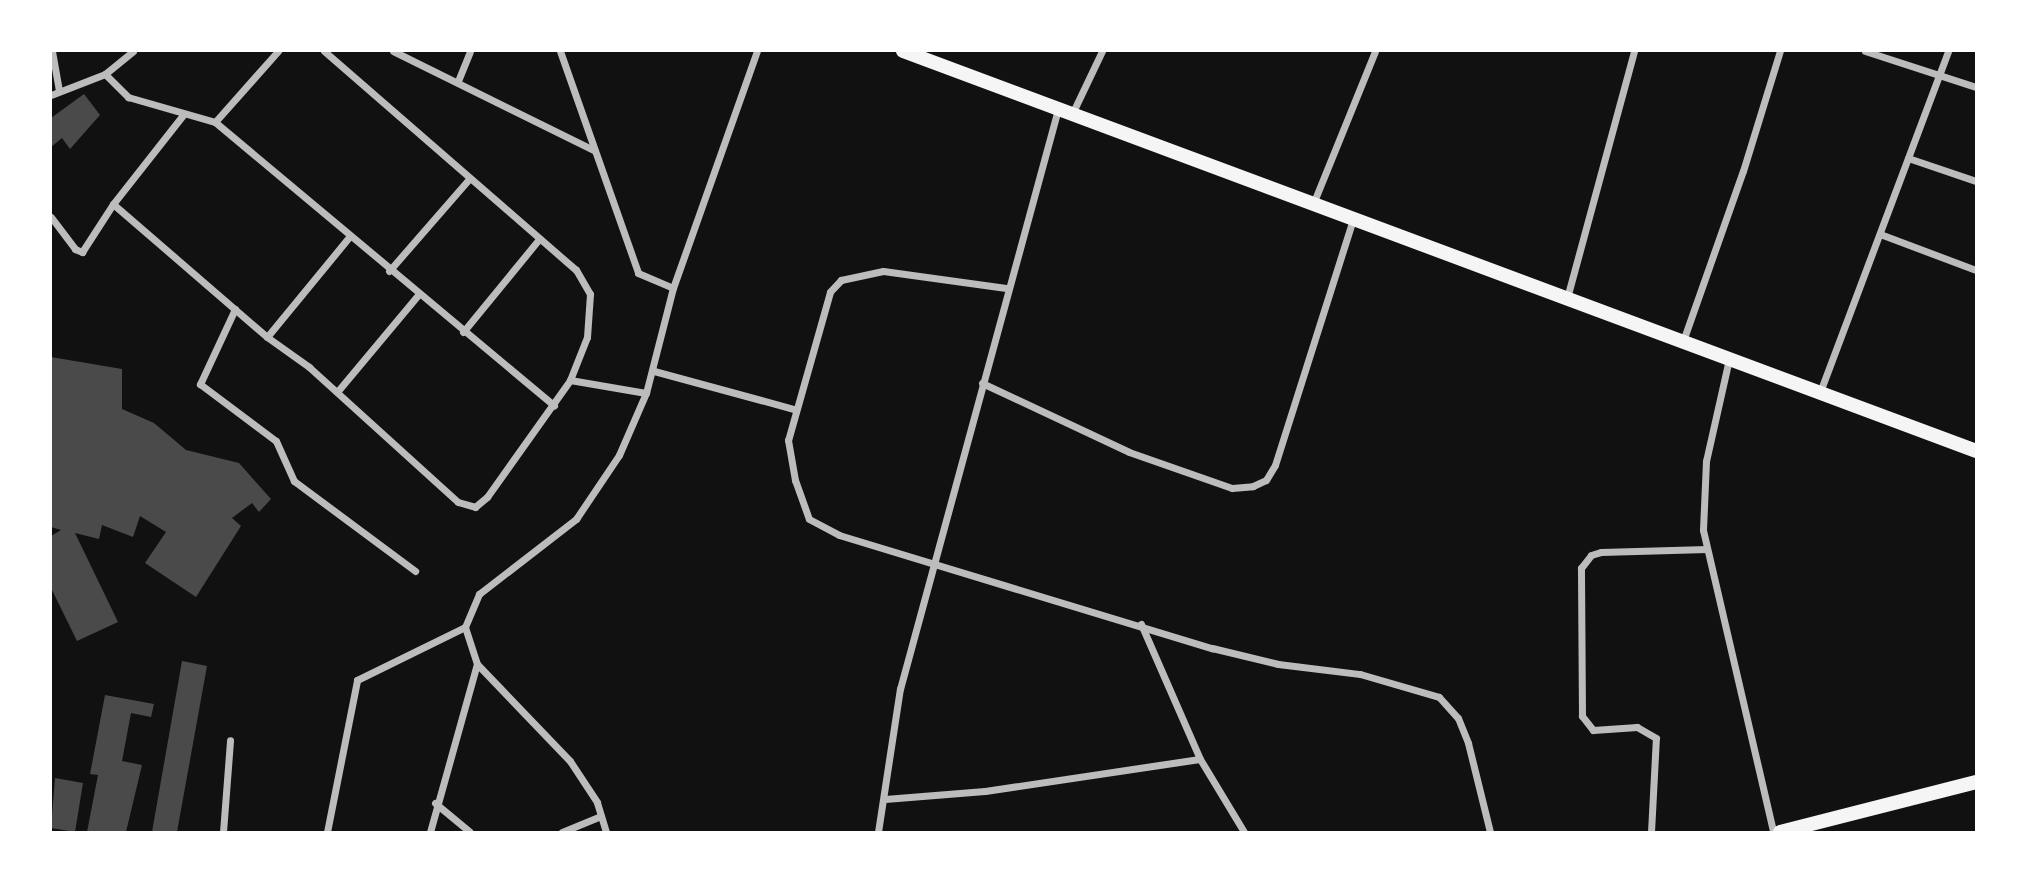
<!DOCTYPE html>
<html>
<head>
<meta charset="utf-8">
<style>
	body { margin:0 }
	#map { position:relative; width:2027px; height:883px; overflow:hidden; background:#111; font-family:"Fira Sans Condensed",sans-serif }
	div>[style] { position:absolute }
	.building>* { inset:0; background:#4a4a4a }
	.minor>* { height:7px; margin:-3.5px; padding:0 3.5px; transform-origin:3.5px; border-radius:3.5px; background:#bcbcbc }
	.secondary>* { height:14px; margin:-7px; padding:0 7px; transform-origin:7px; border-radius:7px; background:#f5f5f5 }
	span { translate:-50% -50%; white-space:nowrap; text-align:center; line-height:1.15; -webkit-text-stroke:6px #fff; paint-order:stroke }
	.frame { position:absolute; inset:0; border:52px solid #fff; pointer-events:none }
</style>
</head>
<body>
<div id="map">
	<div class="building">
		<i style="clip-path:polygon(84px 94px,100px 115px,70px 149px,62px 138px,51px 147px,51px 118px)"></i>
		<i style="clip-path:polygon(51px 357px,122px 369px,122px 409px,154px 423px,186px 450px,239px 463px,271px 499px,259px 512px,252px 503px,232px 518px,241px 526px,196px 597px,145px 563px,166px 532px,140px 516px,133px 537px,102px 525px,99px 539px,75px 533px,118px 622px,77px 641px,51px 588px,51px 536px,61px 530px,51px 527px)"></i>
		<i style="clip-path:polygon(182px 661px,207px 666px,177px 832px,152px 832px)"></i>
		<i style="clip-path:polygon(105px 695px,154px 704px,151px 717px,131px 713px,122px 761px,142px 765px,126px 832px,87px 832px,98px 775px,90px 774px)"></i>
		<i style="clip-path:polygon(55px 778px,83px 783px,75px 832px,51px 828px)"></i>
	</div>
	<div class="minor">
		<i style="left:52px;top:51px;width:40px;rotate:80deg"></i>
		<i style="left:393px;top:51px;width:225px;rotate:26.3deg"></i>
		<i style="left:560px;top:51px;width:235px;rotate:70.6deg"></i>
		<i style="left:638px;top:273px;width:38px;rotate:23deg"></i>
		<i style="left:1865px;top:51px;width:117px;rotate:18deg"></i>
		<i style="left:105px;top:74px;width:33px;rotate:45deg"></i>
		<i style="left:128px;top:97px;width:91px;rotate:16deg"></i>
		<i style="left:215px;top:122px;width:95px;rotate:-48.4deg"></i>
		<i style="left:458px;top:81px;width:32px;rotate:-68deg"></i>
		<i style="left:51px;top:95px;width:58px;rotate:-21.3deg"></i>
		<i style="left:105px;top:74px;width:36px;rotate:-39deg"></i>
		<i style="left:1072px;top:114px;width:70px;rotate:-64.5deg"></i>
		<i style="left:183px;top:115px;width:113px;rotate:128.2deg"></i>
		<i style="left:113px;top:204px;width:203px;rotate:40.8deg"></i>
		<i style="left:267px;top:337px;width:52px;rotate:35.5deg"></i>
		<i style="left:309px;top:367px;width:201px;rotate:42.2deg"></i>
		<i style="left:458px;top:502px;width:18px;rotate:16deg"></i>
		<i style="left:475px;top:507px;width:16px;rotate:-40deg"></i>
		<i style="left:487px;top:497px;width:143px;rotate:-54.6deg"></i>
		<i style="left:570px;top:380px;width:46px;rotate:-68.4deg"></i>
		<i style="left:587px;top:337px;width:43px;rotate:-86deg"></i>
		<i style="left:590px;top:294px;width:28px;rotate:-120deg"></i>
		<i style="left:576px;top:270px;width:334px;rotate:-139deg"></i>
		<i style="left:215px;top:122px;width:442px;rotate:39.9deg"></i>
		<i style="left:1908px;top:158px;width:72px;rotate:18.7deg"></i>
		<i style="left:1313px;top:204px;width:165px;rotate:-67.9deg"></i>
		<i style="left:51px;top:217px;width:40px;rotate:53deg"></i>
		<i style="left:75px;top:249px;width:8px;rotate:23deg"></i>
		<i style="left:82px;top:252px;width:57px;rotate:-57.1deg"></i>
		<i style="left:1880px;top:234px;width:103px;rotate:20.6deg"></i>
		<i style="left:389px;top:271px;width:121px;rotate:-49deg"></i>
		<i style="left:1006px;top:288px;width:124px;rotate:-172.1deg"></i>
		<i style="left:883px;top:271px;width:43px;rotate:167.9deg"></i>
		<i style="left:841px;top:280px;width:16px;rotate:133deg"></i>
		<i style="left:830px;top:292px;width:154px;rotate:105.8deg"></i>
		<i style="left:788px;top:440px;width:41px;rotate:80.1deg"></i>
		<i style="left:795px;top:480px;width:41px;rotate:70.3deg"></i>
		<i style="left:809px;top:519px;width:34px;rotate:28deg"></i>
		<i style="left:839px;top:535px;width:390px;rotate:16.9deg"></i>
		<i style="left:1212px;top:648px;width:68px;rotate:13.6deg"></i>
		<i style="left:1278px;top:664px;width:83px;rotate:7deg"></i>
		<i style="left:1360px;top:674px;width:82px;rotate:16.2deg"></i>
		<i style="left:1439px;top:697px;width:28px;rotate:48deg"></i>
		<i style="left:1458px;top:718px;width:27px;rotate:68deg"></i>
		<i style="left:1468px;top:743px;width:92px;rotate:76.1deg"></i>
		<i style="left:1567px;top:298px;width:256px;rotate:-74.8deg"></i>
		<i style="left:235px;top:309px;width:83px;rotate:115deg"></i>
		<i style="left:200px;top:384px;width:95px;rotate:36.9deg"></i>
		<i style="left:276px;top:441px;width:44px;rotate:65.8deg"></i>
		<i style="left:294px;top:481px;width:151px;rotate:36.6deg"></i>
		<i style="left:463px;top:332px;width:120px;rotate:-50.7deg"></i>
		<i style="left:267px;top:337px;width:129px;rotate:-50.6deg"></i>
		<i style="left:1683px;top:341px;width:180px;rotate:-70.6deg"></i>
		<i style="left:1743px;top:171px;width:126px;rotate:-72.9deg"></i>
		<i style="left:1729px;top:359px;width:105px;rotate:102.7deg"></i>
		<i style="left:1706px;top:461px;width:69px;rotate:92.5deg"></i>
		<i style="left:1703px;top:530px;width:310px;rotate:76.9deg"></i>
		<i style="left:654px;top:371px;width:145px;rotate:15.2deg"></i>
		<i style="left:570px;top:380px;width:77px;rotate:9.7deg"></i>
		<i style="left:982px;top:383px;width:162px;rotate:25.1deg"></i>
		<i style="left:1129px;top:452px;width:109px;rotate:19.3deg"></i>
		<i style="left:1232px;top:488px;width:21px;rotate:-5deg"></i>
		<i style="left:1253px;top:486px;width:14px;rotate:-25deg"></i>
		<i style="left:1266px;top:480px;width:17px;rotate:-59deg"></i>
		<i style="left:1275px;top:465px;width:258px;rotate:-72.4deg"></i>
		<i style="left:337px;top:392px;width:126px;rotate:-50.1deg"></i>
		<i style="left:1820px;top:392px;width:364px;rotate:-69.4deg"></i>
		<i style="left:1141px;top:624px;width:147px;rotate:66.4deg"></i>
		<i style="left:1200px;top:759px;width:85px;rotate:58.9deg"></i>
		<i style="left:885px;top:799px;width:100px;rotate:-4.6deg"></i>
		<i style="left:985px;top:791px;width:217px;rotate:-8.5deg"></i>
		<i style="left:435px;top:803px;width:45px;rotate:39.6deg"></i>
		<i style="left:223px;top:832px;width:92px;rotate:-85.6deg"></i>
		<i style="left:327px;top:832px;width:155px;rotate:-78.8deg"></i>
		<i style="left:357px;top:680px;width:120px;rotate:-26.1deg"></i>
		<i style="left:430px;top:832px;width:174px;rotate:-74.4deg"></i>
		<i style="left:562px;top:832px;width:42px;rotate:-22.3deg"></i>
		<i style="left:606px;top:832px;width:31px;rotate:-107deg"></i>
		<i style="left:597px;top:802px;width:49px;rotate:-123.4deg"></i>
		<i style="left:570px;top:761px;width:134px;rotate:-133.8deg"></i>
		<i style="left:477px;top:664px;width:39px;rotate:-108deg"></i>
		<i style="left:465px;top:627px;width:36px;rotate:-67deg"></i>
		<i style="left:479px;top:594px;width:123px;rotate:-37.7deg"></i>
		<i style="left:576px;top:519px;width:77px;rotate:-56.1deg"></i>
		<i style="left:619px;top:455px;width:68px;rotate:-66.5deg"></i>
		<i style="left:646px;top:393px;width:108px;rotate:-75.6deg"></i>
		<i style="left:673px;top:288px;width:251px;rotate:-70.5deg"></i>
		<i style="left:878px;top:832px;width:145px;rotate:-81.3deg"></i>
		<i style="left:900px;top:689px;width:601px;rotate:-74.76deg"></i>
		<i style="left:1651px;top:832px;width:94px;rotate:-87deg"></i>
		<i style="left:1656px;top:738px;width:22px;rotate:-150deg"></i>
		<i style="left:1637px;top:727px;width:44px;rotate:176.1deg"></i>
		<i style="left:1593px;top:730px;width:18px;rotate:-128deg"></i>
		<i style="left:1582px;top:716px;width:148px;rotate:-90.4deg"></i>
		<i style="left:1581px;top:568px;width:16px;rotate:-52deg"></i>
		<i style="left:1591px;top:555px;width:10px;rotate:-17deg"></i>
		<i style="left:1601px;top:552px;width:106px;rotate:-1.6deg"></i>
	</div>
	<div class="secondary">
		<i style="left:903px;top:51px;width:1145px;rotate:20.44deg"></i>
		<i style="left:1780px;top:832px;width:202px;rotate:-14.3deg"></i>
	</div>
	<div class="frame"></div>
</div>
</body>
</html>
